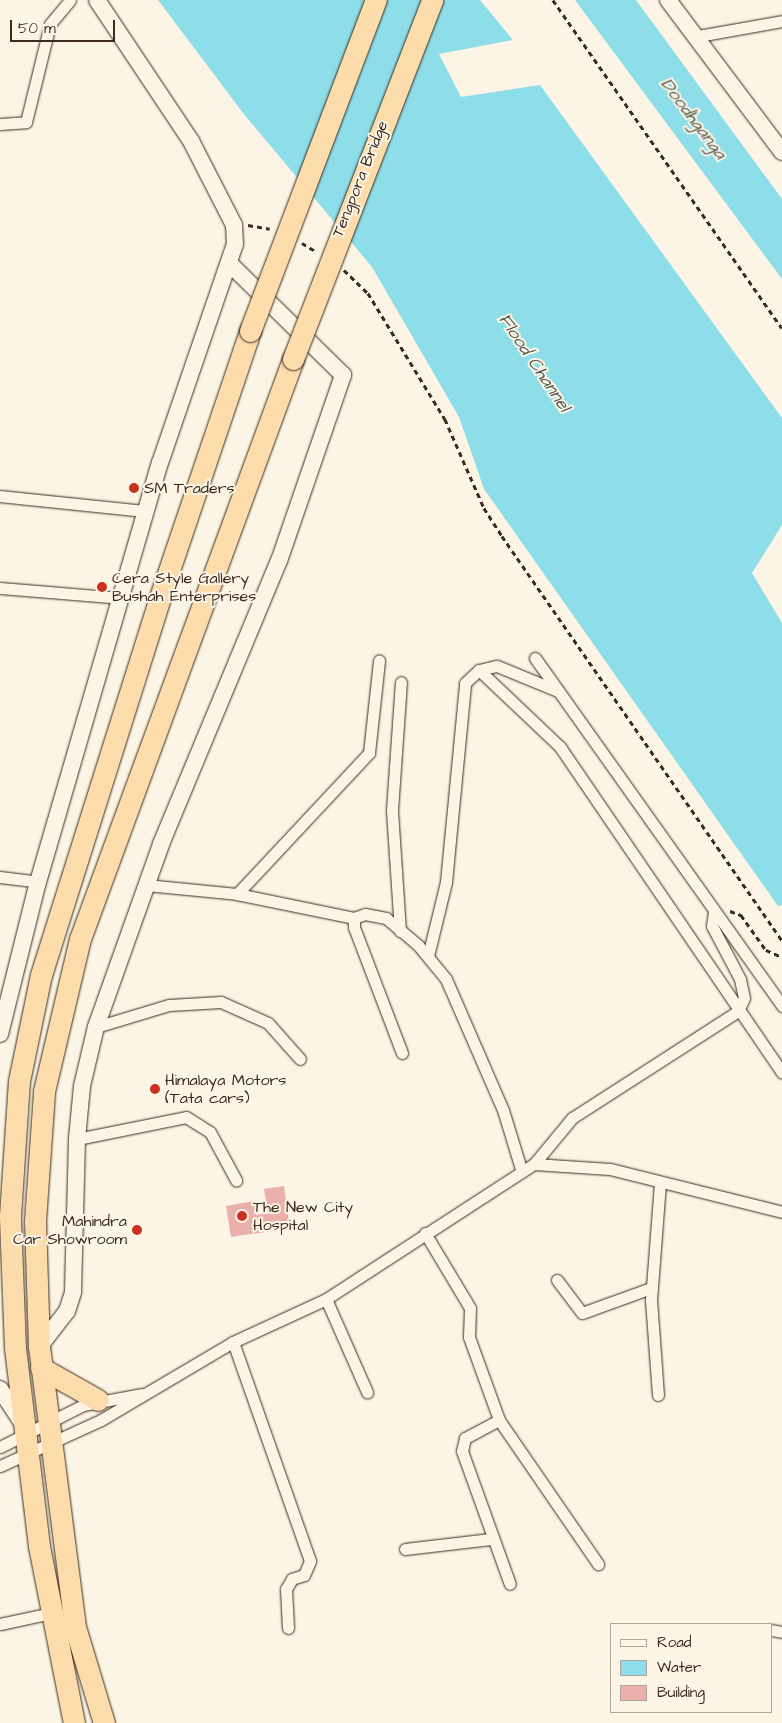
<!DOCTYPE html>
<html>
<head>
<meta charset="utf-8">
<style>
	body { margin:0 }
	#map { position:relative; width:782px; height:1723px; overflow:hidden; background:#fcf5e5; font-family:"Architects Daughter",sans-serif }
	div>[style] { position:absolute }
	.water>* { inset:0; background:#8ddee8 }
	.building>* { inset:0; background:#ebb0aa }
	.path>* { height:2.5px; margin-top:-1.25px; transform-origin:0; background:repeating-linear-gradient(90deg,#3b2a1e 0 5px,transparent 0 9px) }
	.roads { filter:drop-shadow(0 0 1px #3b2a1e) drop-shadow(0 0 1px #3b2a1e) }
	.street>* { height:11px; margin:-5.5px; padding:0 5.5px; transform-origin:5.5px; border-radius:5.5px; background:#fcf5e5 }
	.secondary>* { height:16px; margin:-8px; padding:0 8px; transform-origin:8px; border-radius:8px; background:#fcf5e5 }
	.highway>* { height:21px; margin:-10.5px; padding:0 10.5px; transform-origin:10.5px; border-radius:10.5px; background:#fddcac }
	.bridges { filter:drop-shadow(0 0 1px #3b2a1e) drop-shadow(0 0 1px #3b2a1e) }
	.highway-bridge>* { height:21px; margin:-10.5px; padding:0 10.5px; transform-origin:10.5px; border-radius:10.5px; background:#fddcac }
	.dots>* { width:14px; height:14px; translate:-50% -50%; box-sizing:border-box; border:2px solid #fcf5e5; border-radius:50% }
	span { translate:-50% -50%; white-space:nowrap; text-align:center; line-height:1.15; -webkit-text-stroke:4px #fcf5e5; paint-order:stroke }
	.street-label { font-size:16px; color:#3b2a1e }
	.poi-label { font-size:16px; color:#3b2a1e }
	.left { translate:0 -50%; text-align:left }
	.right { translate:-100% -50%; text-align:right }
	.water-label { font-size:18px; color:#505750; font-style:italic }
	.legend { position:absolute; left:610px; top:1623px; width:162px; height:90px; box-sizing:border-box; background:#fcf5e5; border:1px solid #afa495; margin:0; padding:6px 9px; list-style:none; font-size:15px; color:#3b2a1e }
	.legend li { display:flex; align-items:center; gap:10px; height:25px }
	.legend b { width:25px; border:1px solid #afa495 }
	.scale { position:absolute; left:10px; top:20px; width:105px; height:22px; box-sizing:border-box; border:2px solid #3b2a1e; border-top:0; padding-left:6px; font-size:15px; line-height:18px; white-space:nowrap; color:#3b2a1e; -webkit-text-stroke:4px #fcf5e5; paint-order:stroke }
</style>
</head>
<body>
<div id="map">
	<div class="water">
		<i style="clip-path:polygon(158px 0,480px 0,513px 40px,439px 54px,461px 97px,540px 85px,782px 418px,782px 525px,752px 573px,782px 623px,782px 905px,778px 906px,484px 489px,459px 417px,372px 267px,243px 113px)"></i>
		<i style="clip-path:polygon(575px 0,636px 0,782px 199px,782px 279px)"></i>
	</div>
	<div class="building">
		<i style="clip-path:polygon(284px 1186px,289px 1222px,285px 1222px,286px 1229px,231px 1237px,226px 1206px,254px 1201px,256px 1215px,268px 1213px,264px 1189px)"></i>
	</div>
	<div class="path">
		<i style="left:553px;top:0;width:400px;rotate:55.1deg"></i>
		<i style="left:248px;top:225px;width:22px;rotate:10deg"></i>
		<i style="left:302px;top:243px;width:17px;rotate:31deg"></i>
		<i style="left:344px;top:270px;width:33px;rotate:44deg"></i>
		<i style="left:368px;top:293px;width:148px;rotate:58.6deg"></i>
		<i style="left:445px;top:419px;width:97px;rotate:66.3deg"></i>
		<i style="left:484px;top:508px;width:33px;rotate:57deg"></i>
		<i style="left:502px;top:536px;width:492px;rotate:55.3deg"></i>
		<i style="left:730px;top:911px;width:12px;rotate:20deg"></i>
		<i style="left:741px;top:915px;width:43px;rotate:54.5deg"></i>
		<i style="left:766px;top:950px;width:17px;rotate:24deg"></i>
	</div>
	<div class="roads">
		<div class="street">
			<i style="left:698px;top:36px;width:85px;rotate:-10.1deg"></i>
			<i style="left:0;top:124px;width:26px;rotate:-4deg"></i>
			<i style="left:26px;top:122px;width:101px;rotate:-76.2deg"></i>
			<i style="left:50px;top:24px;width:31px;rotate:-50deg"></i>
			<i style="left:0;top:496px;width:147px;rotate:5.9deg"></i>
			<i style="left:0;top:588px;width:121px;rotate:4.7deg"></i>
			<i style="left:535px;top:658px;width:427px;rotate:54.6deg"></i>
			<i style="left:479px;top:670px;width:112px;rotate:43.5deg"></i>
			<i style="left:560px;top:747px;width:394px;rotate:55.7deg"></i>
			<i style="left:0;top:877px;width:38px;rotate:7deg"></i>
			<i style="left:146px;top:885px;width:91px;rotate:5.6deg"></i>
			<i style="left:237px;top:894px;width:119px;rotate:11.6deg"></i>
			<i style="left:237px;top:894px;width:193px;rotate:-46.9deg"></i>
			<i style="left:369px;top:753px;width:93px;rotate:-83.8deg"></i>
			<i style="left:400px;top:931px;width:121px;rotate:-93.8deg"></i>
			<i style="left:392px;top:810px;width:128px;rotate:-86deg"></i>
			<i style="left:428px;top:956px;width:76px;rotate:-76.3deg"></i>
			<i style="left:446px;top:882px;width:200px;rotate:-84.5deg"></i>
			<i style="left:465px;top:683px;width:19px;rotate:-43deg"></i>
			<i style="left:479px;top:670px;width:18px;rotate:-13deg"></i>
			<i style="left:497px;top:666px;width:66px;rotate:22.3deg"></i>
			<i style="left:96px;top:1027px;width:76px;rotate:-16.8deg"></i>
			<i style="left:169px;top:1005px;width:52px;rotate:-3.3deg"></i>
			<i style="left:221px;top:1002px;width:51px;rotate:24.1deg"></i>
			<i style="left:268px;top:1023px;width:48px;rotate:48.4deg"></i>
			<i style="left:402px;top:1053px;width:135px;rotate:-110.9deg"></i>
			<i style="left:354px;top:927px;width:9px;rotate:-90deg"></i>
			<i style="left:354px;top:918px;width:12px;rotate:-20deg"></i>
			<i style="left:365px;top:914px;width:21px;rotate:11deg"></i>
			<i style="left:386px;top:918px;width:42px;rotate:40.2deg"></i>
			<i style="left:418px;top:945px;width:44px;rotate:50.5deg"></i>
			<i style="left:446px;top:979px;width:143px;rotate:66.5deg"></i>
			<i style="left:503px;top:1110px;width:62px;rotate:73deg"></i>
			<i style="left:77px;top:1139px;width:111px;rotate:-11.4deg"></i>
			<i style="left:186px;top:1117px;width:28px;rotate:32deg"></i>
			<i style="left:210px;top:1132px;width:55px;rotate:61.6deg"></i>
			<i style="left:534px;top:1164px;width:60px;rotate:-50.4deg"></i>
			<i style="left:572px;top:1118px;width:197px;rotate:-32.8deg"></i>
			<i style="left:738px;top:1011px;width:14px;rotate:-65deg"></i>
			<i style="left:744px;top:998px;width:19px;rotate:-102deg"></i>
			<i style="left:740px;top:979px;width:60px;rotate:-117.8deg"></i>
			<i style="left:712px;top:926px;width:14px;rotate:-82deg"></i>
			<i style="left:425px;top:1233px;width:87px;rotate:59deg"></i>
			<i style="left:470px;top:1308px;width:29px;rotate:92deg"></i>
			<i style="left:469px;top:1337px;width:88px;rotate:70.1deg"></i>
			<i style="left:499px;top:1420px;width:175px;rotate:55.5deg"></i>
			<i style="left:557px;top:1280px;width:41px;rotate:52.9deg"></i>
			<i style="left:582px;top:1313px;width:73px;rotate:-19.9deg"></i>
			<i style="left:326px;top:1299px;width:102px;rotate:66.2deg"></i>
			<i style="left:233px;top:1342px;width:232px;rotate:70.6deg"></i>
			<i style="left:310px;top:1561px;width:15px;rotate:113deg"></i>
			<i style="left:304px;top:1575px;width:13px;rotate:162deg"></i>
			<i style="left:292px;top:1579px;width:12px;rotate:121deg"></i>
			<i style="left:286px;top:1589px;width:39px;rotate:87deg"></i>
			<i style="left:658px;top:1395px;width:95px;rotate:-94.2deg"></i>
			<i style="left:651px;top:1300px;width:117px;rotate:-85.6deg"></i>
			<i style="left:499px;top:1420px;width:38px;rotate:152deg"></i>
			<i style="left:465px;top:1438px;width:13px;rotate:103deg"></i>
			<i style="left:462px;top:1451px;width:141px;rotate:70.2deg"></i>
			<i style="left:0;top:1447px;width:93px;rotate:-26.8deg"></i>
			<i style="left:83px;top:1405px;width:59px;rotate:-10.7deg"></i>
			<i style="left:0;top:1466px;width:111px;rotate:-24.5deg"></i>
			<i style="left:101px;top:1420px;width:153px;rotate:-30.6deg"></i>
			<i style="left:233px;top:1342px;width:102px;rotate:-24.8deg"></i>
			<i style="left:326px;top:1299px;width:248px;rotate:-33deg"></i>
			<i style="left:534px;top:1164px;width:76px;rotate:3.8deg"></i>
			<i style="left:610px;top:1169px;width:177px;rotate:14deg"></i>
			<i style="left:405px;top:1549px;width:86px;rotate:-6.7deg"></i>
			<i style="left:0;top:1624px;width:52px;rotate:-12.2deg"></i>
			<i style="left:771px;top:1630px;width:11px;rotate:10deg"></i>
		</div>
		<div class="secondary">
			<i style="left:668px;top:0;width:190px;rotate:53.1deg"></i>
			<i style="left:0;top:1034px;width:157px;rotate:-76deg"></i>
			<i style="left:38px;top:882px;width:436px;rotate:-73.8deg"></i>
			<i style="left:160px;top:463px;width:231px;rotate:-71.1deg"></i>
			<i style="left:235px;top:244px;width:19px;rotate:-93deg"></i>
			<i style="left:234px;top:225px;width:94px;rotate:-117.1deg"></i>
			<i style="left:191px;top:141px;width:169px;rotate:-123.7deg"></i>
			<i style="left:39px;top:1347px;width:46px;rotate:-52.1deg"></i>
			<i style="left:67px;top:1311px;width:20px;rotate:-72deg"></i>
			<i style="left:73px;top:1292px;width:153px;rotate:-88.5deg"></i>
			<i style="left:77px;top:1139px;width:53px;rotate:-84.6deg"></i>
			<i style="left:82px;top:1086px;width:61px;rotate:-76.7deg"></i>
			<i style="left:96px;top:1027px;width:194px;rotate:-70.4deg"></i>
			<i style="left:161px;top:844px;width:307px;rotate:-67.4deg"></i>
			<i style="left:279px;top:561px;width:197px;rotate:-71deg"></i>
			<i style="left:343px;top:375px;width:157px;rotate:-135.5deg"></i>
			<i style="left:0;top:1389px;width:45px;rotate:56.7deg"></i>
		</div>
		<div class="highway">
			<i style="left:41px;top:1368px;width:65px;rotate:29.3deg"></i>
			<i style="left:74px;top:1723px;width:180px;rotate:-101.2deg"></i>
			<i style="left:39px;top:1546px;width:199px;rotate:-96.9deg"></i>
			<i style="left:15px;top:1348px;width:132px;rotate:-92.2deg"></i>
			<i style="left:10px;top:1216px;width:135px;rotate:-86.2deg"></i>
			<i style="left:19px;top:1081px;width:108px;rotate:-78.3deg"></i>
			<i style="left:41px;top:975px;width:393px;rotate:-72.5deg"></i>
			<i style="left:159px;top:600px;width:284px;rotate:-71.3deg"></i>
			<i style="left:104px;top:1723px;width:100px;rotate:-106.8deg"></i>
			<i style="left:75px;top:1627px;width:282px;rotate:-97.3deg"></i>
			<i style="left:39px;top:1347px;width:126px;rotate:-91.8deg"></i>
			<i style="left:35px;top:1221px;width:130px;rotate:-86deg"></i>
			<i style="left:44px;top:1091px;width:156px;rotate:-76.7deg"></i>
			<i style="left:80px;top:939px;width:618px;rotate:-69.83deg"></i>
		</div>
	</div>
	<div class="bridges">
		<div class="highway-bridge">
			<i style="left:250px;top:331px;width:354px;rotate:-69.2deg"></i>
			<i style="left:293px;top:359px;width:385px;rotate:-68.8deg"></i>
		</div>
	</div>
	<div class="dots">
		<i style="left:134px;top:488px;background:#c8321e"></i>
		<i style="left:102px;top:587px;background:#c8321e"></i>
		<i style="left:155px;top:1089px;background:#c8321e"></i>
		<i style="left:242px;top:1216px;background:#c8321e"></i>
		<i style="left:137px;top:1230px;background:#c8321e"></i>
	</div>
	<div class="street-label">
		<span style="left:360px;top:179px;rotate:-68deg">Tengpora Bridge</span>
	</div>
	<div class="poi-label">
		<span class="left" style="left:144px;top:488px">SM Traders</span>
		<span class="left" style="left:112px;top:587px">Cera Style Gallery<br>Bushah Enterprises</span>
		<span class="left" style="left:165px;top:1089px">Himalaya Motors<br>(Tata cars)</span>
		<span class="left" style="left:253px;top:1216px">The New City<br>Hospital</span>
		<span class="right" style="left:127px;top:1230px">Mahindra<br>Car Showroom</span>
	</div>
	<div class="water-label">
		<span style="left:693px;top:119px;rotate:53deg">Doodhganga</span>
		<span style="left:534px;top:363px;rotate:56deg">Flood Channel</span>
	</div>
	<ul class="legend">
	<li><b style="height:6px;background:#fcf5e5"></b>Road</li>
	<li><b style="height:14px;background:#8ddee8"></b>Water</li>
	<li><b style="height:14px;background:#ebb0aa"></b>Building</li>
	</ul>
	<div class="scale">50 m</div>
</div>
</body>
</html>
